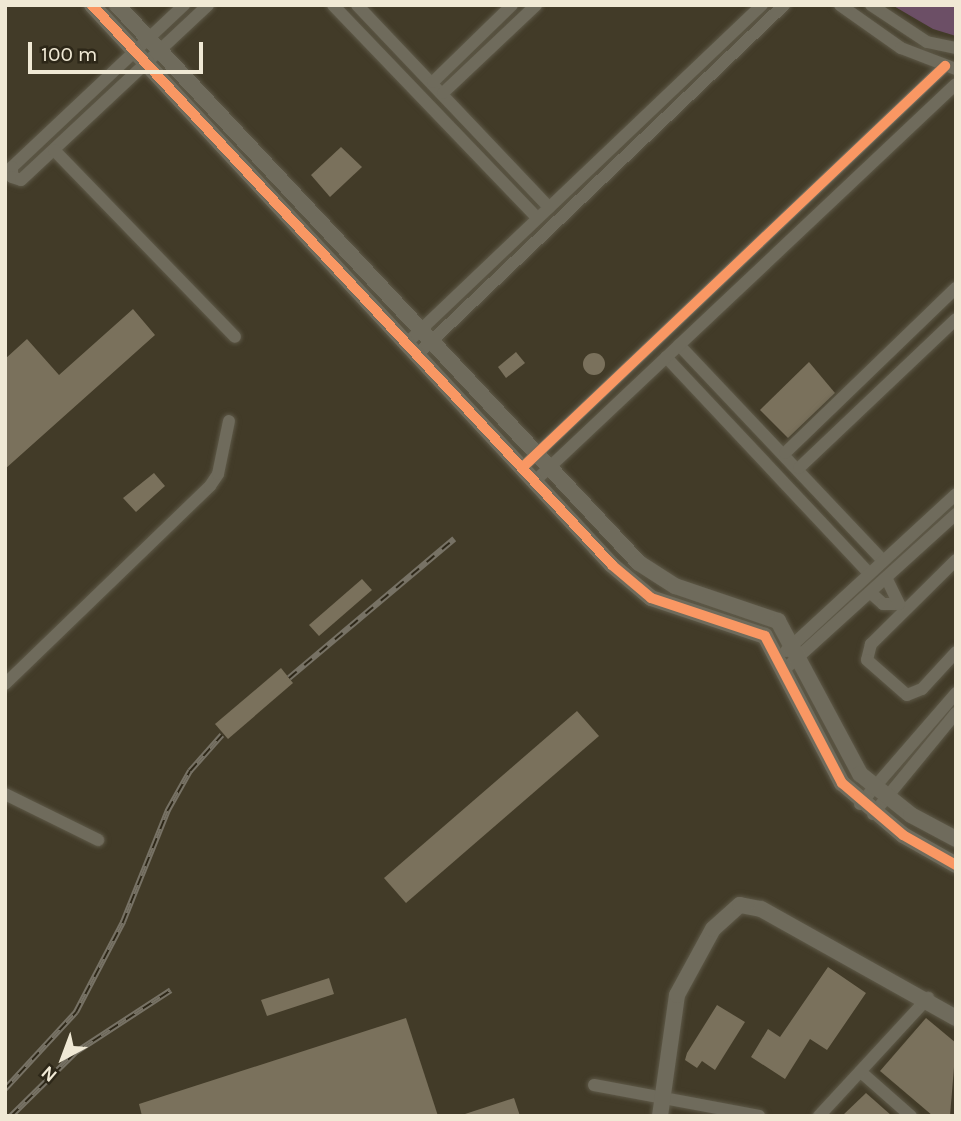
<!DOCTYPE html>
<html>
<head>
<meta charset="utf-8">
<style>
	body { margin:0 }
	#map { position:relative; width:961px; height:1121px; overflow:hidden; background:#423b28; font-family:Karla,sans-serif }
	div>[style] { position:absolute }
	.green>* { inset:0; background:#6c4f66 }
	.building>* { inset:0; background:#7a715c }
	.round { border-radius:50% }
	.roads { filter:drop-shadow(0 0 2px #5e5948) drop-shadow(0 0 2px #5e5948) }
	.street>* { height:12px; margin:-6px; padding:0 6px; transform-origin:6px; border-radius:6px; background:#6f6b5c }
	.secondary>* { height:16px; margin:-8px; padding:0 8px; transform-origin:8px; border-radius:8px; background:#6f6b5c }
	.rail>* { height:6px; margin-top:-3px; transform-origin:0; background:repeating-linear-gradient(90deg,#2d2718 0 10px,#777265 0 20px); box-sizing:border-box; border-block:2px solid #777265 }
	.cycleway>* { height:10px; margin:-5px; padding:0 5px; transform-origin:5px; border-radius:5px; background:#f99763 }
	span { translate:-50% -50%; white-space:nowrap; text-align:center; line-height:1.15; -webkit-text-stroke:7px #2d2718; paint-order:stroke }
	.frame { position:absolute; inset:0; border:7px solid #f0e9d5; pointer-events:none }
	.north { position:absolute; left:28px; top:1023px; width:70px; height:70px; -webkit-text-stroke:5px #2d2718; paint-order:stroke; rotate:221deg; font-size:19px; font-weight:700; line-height:28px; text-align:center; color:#f0e9d5 }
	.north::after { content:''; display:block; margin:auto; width:24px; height:32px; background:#f0e9d5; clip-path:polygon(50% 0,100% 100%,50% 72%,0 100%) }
	.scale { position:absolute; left:28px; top:42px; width:175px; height:32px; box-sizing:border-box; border:4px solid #f0e9d5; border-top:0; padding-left:9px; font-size:21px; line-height:24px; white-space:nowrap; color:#f0e9d5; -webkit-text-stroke:5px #2d2718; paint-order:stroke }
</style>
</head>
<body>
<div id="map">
	<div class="green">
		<i style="clip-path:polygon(892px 5px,956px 5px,956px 36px,933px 29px)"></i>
	</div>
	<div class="building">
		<i style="clip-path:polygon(341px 147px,362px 167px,330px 197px,311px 175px)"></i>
		<i style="clip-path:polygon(133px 309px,155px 335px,5px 469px,5px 359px,27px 339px,59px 375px)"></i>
		<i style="clip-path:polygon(516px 352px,525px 363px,506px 378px,498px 367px)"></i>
		<i class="round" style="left:583px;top:353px;width:22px;height:22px"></i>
		<i style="clip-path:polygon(809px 362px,835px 393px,788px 438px,760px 410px)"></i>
		<i style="clip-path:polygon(154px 473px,165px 486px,136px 512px,123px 498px)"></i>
		<i style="clip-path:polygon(362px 579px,372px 590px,319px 636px,309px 625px)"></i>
		<i style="clip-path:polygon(281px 668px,293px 683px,228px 739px,215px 724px)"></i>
		<i style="clip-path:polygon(577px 711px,599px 736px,406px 903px,384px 878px)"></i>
		<i style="clip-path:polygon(828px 967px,866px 993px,827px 1050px,810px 1039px,785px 1079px,751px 1057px,768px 1029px,780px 1037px)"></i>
		<i style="clip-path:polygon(329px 978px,334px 994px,267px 1016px,261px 1000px)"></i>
		<i style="clip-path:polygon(717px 1005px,745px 1022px,715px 1070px,702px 1061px,697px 1068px,685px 1060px,687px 1053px)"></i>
		<i style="clip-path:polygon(406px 1018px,438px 1116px,142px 1116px,139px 1104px)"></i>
		<i style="clip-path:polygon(926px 1018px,956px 1043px,950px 1116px,933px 1116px,880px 1071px)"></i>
		<i style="clip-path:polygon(866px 1093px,892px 1116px,842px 1116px)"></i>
		<i style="clip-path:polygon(514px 1098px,520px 1116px,465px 1116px,465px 1114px)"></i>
	</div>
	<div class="roads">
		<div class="street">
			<i style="left:184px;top:5px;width:236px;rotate:136.7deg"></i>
			<i style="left:12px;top:167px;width:10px;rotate:90deg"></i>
			<i style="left:12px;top:177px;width:9px;rotate:18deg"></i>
			<i style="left:21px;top:180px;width:256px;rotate:-43.1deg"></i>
			<i style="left:333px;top:5px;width:295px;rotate:46.2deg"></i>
			<i style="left:357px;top:5px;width:279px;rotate:46.5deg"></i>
			<i style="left:840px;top:5px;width:75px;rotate:35.2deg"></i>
			<i style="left:901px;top:48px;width:59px;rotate:20.9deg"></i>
			<i style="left:871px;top:5px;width:67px;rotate:33.5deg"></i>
			<i style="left:927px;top:42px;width:30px;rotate:12deg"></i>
			<i style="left:433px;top:82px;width:110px;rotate:-44.3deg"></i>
			<i style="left:443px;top:93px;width:128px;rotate:-43.4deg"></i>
			<i style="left:54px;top:150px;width:260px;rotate:45.9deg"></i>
			<i style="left:408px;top:342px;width:489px;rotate:-43.6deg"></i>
			<i style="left:679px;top:345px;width:297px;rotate:46.6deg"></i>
			<i style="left:418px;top:354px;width:506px;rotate:-43.64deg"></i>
			<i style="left:666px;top:357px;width:296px;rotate:46.8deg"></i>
			<i style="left:785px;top:453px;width:238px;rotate:-44deg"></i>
			<i style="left:524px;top:466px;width:581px;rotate:-43.53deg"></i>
			<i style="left:799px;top:468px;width:216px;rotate:-43.5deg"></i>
			<i style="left:536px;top:480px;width:577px;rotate:-43.32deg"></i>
			<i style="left:956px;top:560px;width:120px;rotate:135.3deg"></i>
			<i style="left:871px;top:644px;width:16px;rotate:104deg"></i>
			<i style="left:867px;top:660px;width:53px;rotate:41.2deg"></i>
			<i style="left:907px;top:695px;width:16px;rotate:-22deg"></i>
			<i style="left:922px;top:689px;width:50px;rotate:-47.4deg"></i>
			<i style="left:872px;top:594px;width:15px;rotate:42deg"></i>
			<i style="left:883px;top:604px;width:16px"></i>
			<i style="left:899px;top:604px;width:28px;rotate:-116deg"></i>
			<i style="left:786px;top:651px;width:231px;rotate:-42.7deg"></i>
			<i style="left:785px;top:669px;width:231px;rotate:-42.2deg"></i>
			<i style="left:5px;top:684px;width:285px;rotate:-44deg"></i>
			<i style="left:210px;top:486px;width:14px;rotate:-56deg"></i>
			<i style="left:218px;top:474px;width:54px;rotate:-78.3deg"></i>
			<i style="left:5px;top:794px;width:104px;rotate:26.3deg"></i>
			<i style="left:860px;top:804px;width:147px;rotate:-49.1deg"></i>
			<i style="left:873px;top:814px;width:131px;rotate:-50.6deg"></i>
			<i style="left:862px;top:1073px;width:65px;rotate:41.3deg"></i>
			<i style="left:594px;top:1085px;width:168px;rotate:10.6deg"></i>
			<i style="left:819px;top:1116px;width:161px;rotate:-47.3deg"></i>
		</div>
		<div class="secondary">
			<i style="left:92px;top:5px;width:764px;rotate:47.12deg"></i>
			<i style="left:612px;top:565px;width:51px;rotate:40.2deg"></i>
			<i style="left:651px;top:598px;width:120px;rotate:18.4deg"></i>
			<i style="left:765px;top:636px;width:166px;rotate:62.4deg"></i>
			<i style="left:842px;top:783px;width:80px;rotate:40.4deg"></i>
			<i style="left:903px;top:835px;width:61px;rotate:29.5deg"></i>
			<i style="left:117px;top:5px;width:764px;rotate:46.91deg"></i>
			<i style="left:639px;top:563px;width:43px;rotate:32.6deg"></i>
			<i style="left:675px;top:586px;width:109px;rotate:18.8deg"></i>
			<i style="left:778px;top:621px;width:174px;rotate:61.8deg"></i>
			<i style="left:860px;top:774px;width:65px;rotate:38.8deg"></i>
			<i style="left:911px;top:815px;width:51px;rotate:28.1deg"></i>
			<i style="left:660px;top:1116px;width:122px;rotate:-82deg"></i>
			<i style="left:677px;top:995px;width:75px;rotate:-61.4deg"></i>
			<i style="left:713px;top:929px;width:36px;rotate:-42deg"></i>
			<i style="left:740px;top:905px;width:21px;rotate:11deg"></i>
			<i style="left:761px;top:909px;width:223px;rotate:29.2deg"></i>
		</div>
	</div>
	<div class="rail">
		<i style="left:289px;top:678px;width:216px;rotate:-40.1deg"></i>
		<i style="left:5px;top:1089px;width:105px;rotate:-47.3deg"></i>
		<i style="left:76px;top:1012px;width:102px;rotate:-62.4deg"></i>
		<i style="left:123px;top:922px;width:121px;rotate:-68.1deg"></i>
		<i style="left:168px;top:810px;width:45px;rotate:-60.6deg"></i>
		<i style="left:190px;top:771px;width:48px;rotate:-48.4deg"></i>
		<i style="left:11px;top:1116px;width:91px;rotate:-44.6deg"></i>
		<i style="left:76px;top:1052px;width:113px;rotate:-33.1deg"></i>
	</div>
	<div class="cycleway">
		<i style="left:92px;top:5px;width:764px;rotate:47.12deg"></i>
		<i style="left:612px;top:565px;width:51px;rotate:40.2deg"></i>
		<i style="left:651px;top:598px;width:120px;rotate:18.4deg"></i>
		<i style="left:765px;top:636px;width:166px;rotate:62.4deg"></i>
		<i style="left:842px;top:783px;width:80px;rotate:40.4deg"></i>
		<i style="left:903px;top:835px;width:61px;rotate:29.5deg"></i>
		<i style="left:524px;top:466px;width:581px;rotate:-43.53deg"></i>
	</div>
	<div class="frame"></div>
	<div class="north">N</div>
	<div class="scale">100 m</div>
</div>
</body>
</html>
